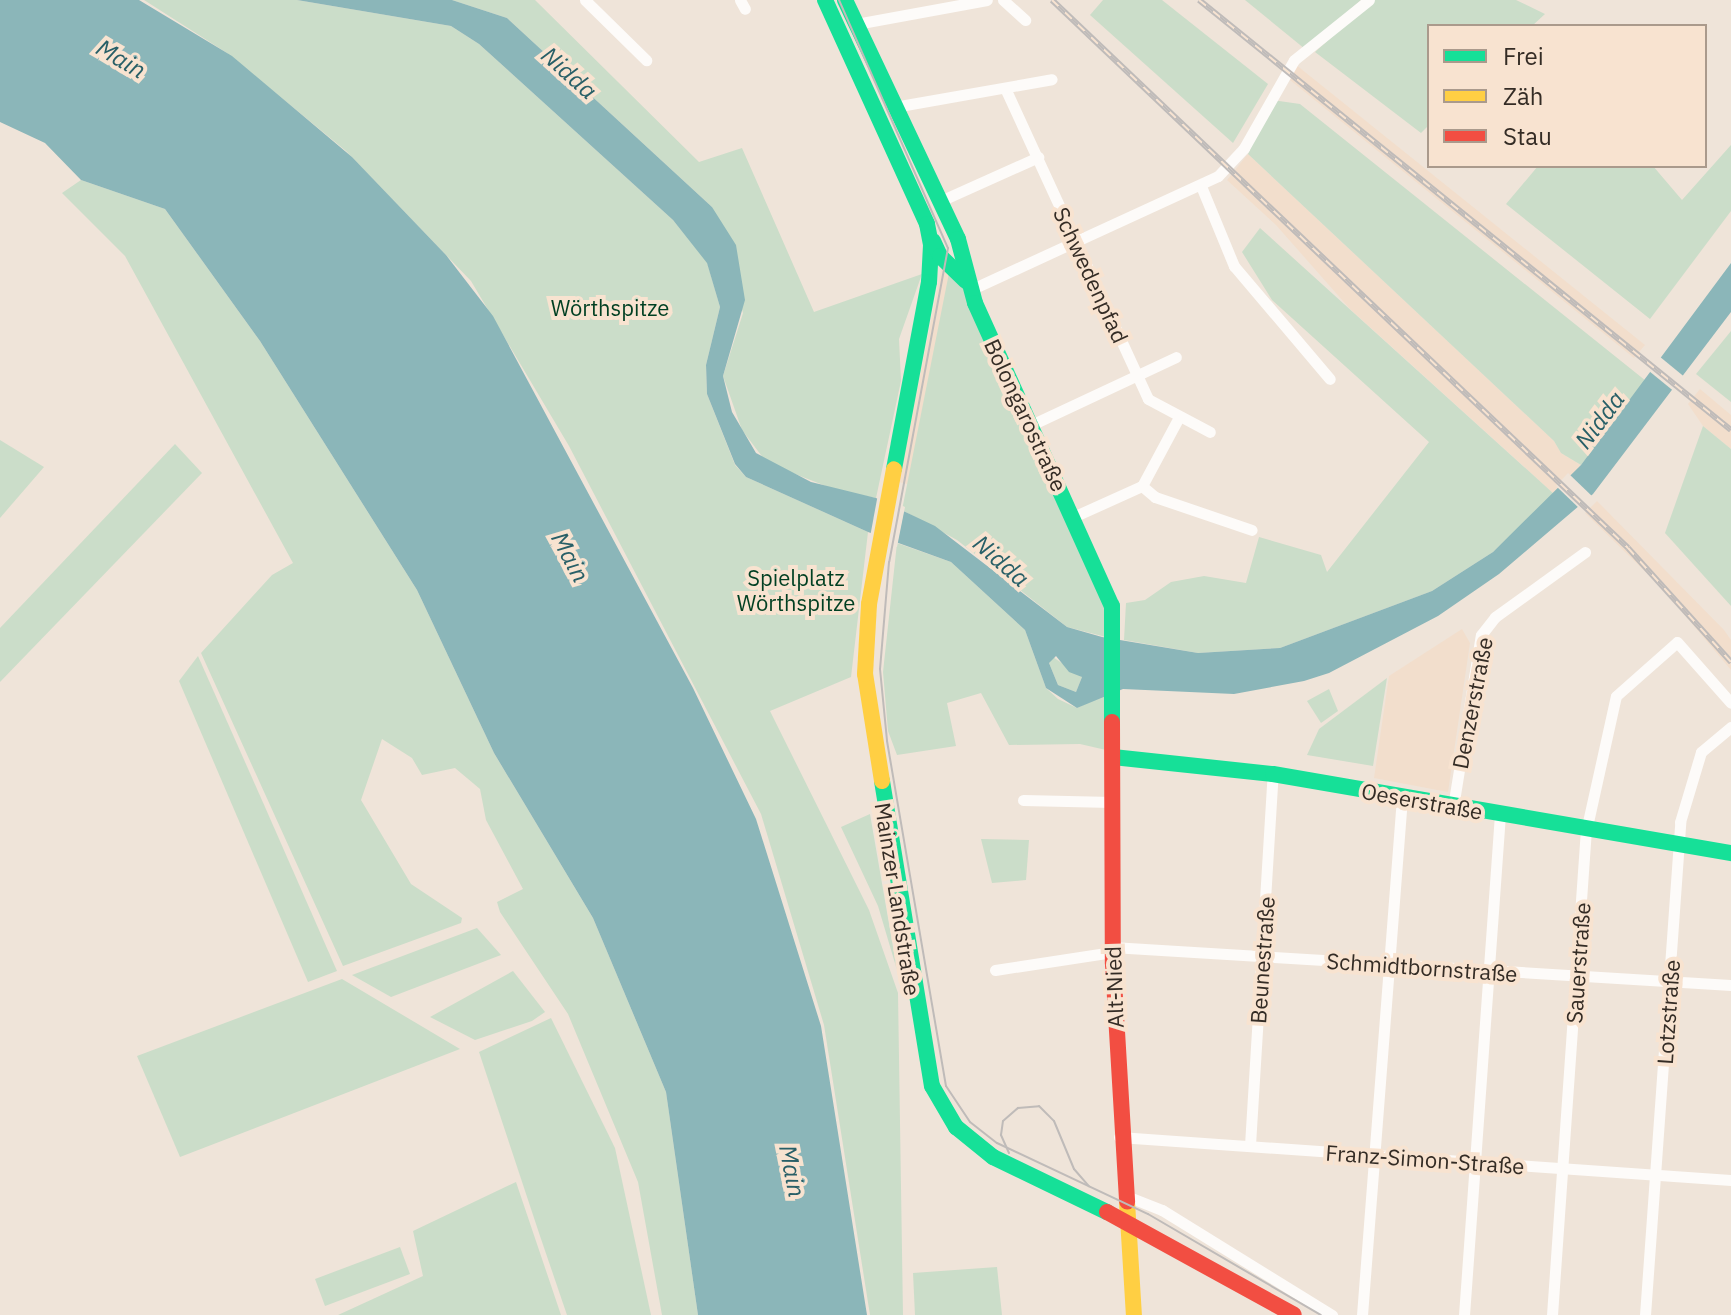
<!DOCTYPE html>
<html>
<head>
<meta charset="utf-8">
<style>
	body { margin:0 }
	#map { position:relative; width:1731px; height:1315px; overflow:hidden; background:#efe4d9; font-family:"IBM Plex Sans",sans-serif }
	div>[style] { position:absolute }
	.built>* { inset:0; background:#f2decc }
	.green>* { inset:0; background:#cbddc9 }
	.water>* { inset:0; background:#8bb6b9 }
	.pier>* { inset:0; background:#efe4d9 }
	.street>* { height:11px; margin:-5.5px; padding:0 5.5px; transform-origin:5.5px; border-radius:5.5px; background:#fdfbf9 }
	.fast>* { height:16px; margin:-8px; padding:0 8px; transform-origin:8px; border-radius:8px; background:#16e098 }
	.slow>* { height:16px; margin:-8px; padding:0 8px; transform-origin:8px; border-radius:8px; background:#ffcf43 }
	.jam>* { height:16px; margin:-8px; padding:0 8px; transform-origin:8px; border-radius:8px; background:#f24e42 }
	.tram>* { height:2px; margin:-1px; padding:0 1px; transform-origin:1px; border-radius:1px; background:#bfbbb9 }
	.rail>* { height:6px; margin-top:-3px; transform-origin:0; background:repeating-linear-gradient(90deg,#f8e3d0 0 9px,#bfbbb9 0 18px); box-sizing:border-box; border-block:2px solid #bfbbb9 }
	span { translate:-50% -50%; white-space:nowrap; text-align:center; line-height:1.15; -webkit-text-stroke:8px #f8e3d0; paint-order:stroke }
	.street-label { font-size:22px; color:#342c25 }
	.park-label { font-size:22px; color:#003f22 }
	.water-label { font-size:24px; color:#285f67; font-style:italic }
	.legend { position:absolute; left:1427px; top:24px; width:280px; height:144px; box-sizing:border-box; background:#f8e3d0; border:2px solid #aa9a8c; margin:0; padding:10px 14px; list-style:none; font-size:24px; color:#342c25 }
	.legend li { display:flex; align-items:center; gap:16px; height:40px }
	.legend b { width:40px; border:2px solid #aa9a8c }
</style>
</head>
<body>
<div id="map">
	<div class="built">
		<i style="clip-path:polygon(1295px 64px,1645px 345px,1634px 358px,1285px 76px)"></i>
		<i style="clip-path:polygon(1248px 154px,1554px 441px,1561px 453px,1581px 465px,1554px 494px,1350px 309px,1276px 225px,1227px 180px)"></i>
		<i style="clip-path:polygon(942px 265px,950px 270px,946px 308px,910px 485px,899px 482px)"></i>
		<i style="clip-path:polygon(1700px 389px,1731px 415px,1731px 449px,1703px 426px,1688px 404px)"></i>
		<i style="clip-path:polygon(1597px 501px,1724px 630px,1731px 640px,1731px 670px,1661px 587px,1585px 513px)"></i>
		<i style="clip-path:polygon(1462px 629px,1470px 643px,1448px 792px,1374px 778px,1389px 676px)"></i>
	</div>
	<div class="green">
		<i style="clip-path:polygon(144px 0,297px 0,451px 26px,479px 44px,673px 220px,707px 262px,720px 307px,706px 365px,707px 394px,735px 465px,746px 477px,868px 532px,851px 677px,770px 711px,869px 910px,898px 993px,903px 1315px,870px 1315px,824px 1025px,761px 814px,569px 446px,471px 281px,346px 151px,227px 53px)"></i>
		<i style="clip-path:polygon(452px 0,535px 0,699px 162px,742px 148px,814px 312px,922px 274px,899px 339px,901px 381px,876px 498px,836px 490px,767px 463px,742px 430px,723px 376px,743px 313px,712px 207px,507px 18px)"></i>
		<i style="clip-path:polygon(1103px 0,1162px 0,1268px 84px,1233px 143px,1090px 15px)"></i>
		<i style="clip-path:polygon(1245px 0,1361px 0,1305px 49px)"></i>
		<i style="clip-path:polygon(1373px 0,1516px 0,1545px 14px,1532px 26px,1429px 26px,1429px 125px,1421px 133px,1315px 52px)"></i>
		<i style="clip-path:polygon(1272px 100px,1300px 104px,1646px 381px,1581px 465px,1561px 453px,1554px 441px,1248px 154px)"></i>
		<i style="clip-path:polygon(1731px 145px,1731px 211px,1650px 319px,1506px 204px,1538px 166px,1653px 166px,1682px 200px)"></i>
		<i style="clip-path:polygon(81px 180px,165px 209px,260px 341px,417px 590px,494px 753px,593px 918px,666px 1092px,698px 1315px,662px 1315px,638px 1182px,568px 1014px,500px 912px,497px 902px,523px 889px,486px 820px,480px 789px,455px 768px,422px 775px,412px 758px,382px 739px,361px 800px,411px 884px,462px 918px,461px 923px,343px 966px,201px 653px,272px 575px,293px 563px,125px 256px,62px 193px)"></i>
		<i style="clip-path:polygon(1260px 228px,1554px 494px,1493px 552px,1432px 591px,1280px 648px,1198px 653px,1124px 640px,1126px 603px,1145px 600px,1171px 582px,1204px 576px,1246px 583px,1259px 537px,1321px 555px,1327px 572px,1429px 442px,1272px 300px,1242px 252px)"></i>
		<i style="clip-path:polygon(949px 273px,959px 279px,1104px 602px,1106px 637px,1067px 627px,957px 540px,902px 510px)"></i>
		<i style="clip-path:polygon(1731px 331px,1731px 402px,1696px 374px)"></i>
		<i style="clip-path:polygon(1703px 426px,1731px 449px,1731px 606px,1665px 533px)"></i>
		<i style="clip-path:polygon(0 440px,44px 467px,0 518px)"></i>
		<i style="clip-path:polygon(175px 444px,202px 473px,0 682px,0 628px)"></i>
		<i style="clip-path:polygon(897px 543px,951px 562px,1025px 630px,1046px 688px,1058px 699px,1077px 708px,1105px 694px,1106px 750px,1080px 744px,1009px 745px,981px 693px,947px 703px,956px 746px,897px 755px,888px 731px,883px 672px)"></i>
		<i style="clip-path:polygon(198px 656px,265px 807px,337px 971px,308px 982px,179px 681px)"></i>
		<i style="clip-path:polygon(1053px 657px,1082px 677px,1076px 692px,1058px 685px,1049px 663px)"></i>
		<i style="clip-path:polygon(1387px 678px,1373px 766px,1307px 755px,1319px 729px)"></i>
		<i style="clip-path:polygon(1329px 689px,1338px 711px,1321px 723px,1307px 701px)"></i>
		<i style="clip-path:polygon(870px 814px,897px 970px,878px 906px,841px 827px)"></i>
		<i style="clip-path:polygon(981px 839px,1029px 840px,1026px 880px,992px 883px)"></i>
		<i style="clip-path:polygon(477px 928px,501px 955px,391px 997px,352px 975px)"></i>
		<i style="clip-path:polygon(513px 971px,545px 1012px,532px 1021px,475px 1040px,430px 1017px)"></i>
		<i style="clip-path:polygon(342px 979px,460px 1049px,180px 1157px,137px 1056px)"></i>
		<i style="clip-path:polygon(551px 1018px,615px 1148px,651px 1315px,567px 1315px,539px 1233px,479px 1052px)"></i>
		<i style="clip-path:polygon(516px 1182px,561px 1315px,338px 1315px,423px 1276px,413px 1231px)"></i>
		<i style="clip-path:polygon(400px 1247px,410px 1274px,325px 1306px,315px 1279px)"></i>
		<i style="clip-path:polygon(997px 1267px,1002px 1315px,915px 1315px,913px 1273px)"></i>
	</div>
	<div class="water">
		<i style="clip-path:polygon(0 0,139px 0,232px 56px,352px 157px,446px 255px,493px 316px,693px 688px,756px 819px,821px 1026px,867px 1315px,698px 1315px,666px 1092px,593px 918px,494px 753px,417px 590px,260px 341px,165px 209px,81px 180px,45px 143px,0 122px)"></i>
		<i style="clip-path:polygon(evenodd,297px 0,452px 0,507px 18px,712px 207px,736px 245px,745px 300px,723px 376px,732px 412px,756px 453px,811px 482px,876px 498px,935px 526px,1067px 627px,1102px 637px,1198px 653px,1280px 648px,1432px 591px,1493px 552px,1581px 465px,1731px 263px,1731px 312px,1593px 494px,1499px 574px,1438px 616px,1329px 673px,1304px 681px,1234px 694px,1123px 689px,1077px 708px,1046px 688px,1025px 630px,951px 562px,868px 532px,746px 477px,735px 464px,707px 394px,706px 365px,720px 307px,707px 263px,673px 220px,479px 44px,451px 26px,297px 0,1056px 656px,1069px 672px,1082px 677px,1076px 692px,1058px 685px,1049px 663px,1056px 656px)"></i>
	</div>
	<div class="pier">
		<i style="clip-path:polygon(1659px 356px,1687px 379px,1676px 393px,1649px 371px)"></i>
		<i style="clip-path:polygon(1568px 473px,1594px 498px,1581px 510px,1556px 486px)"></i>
		<i style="clip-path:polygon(878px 494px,905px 507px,897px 547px,870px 537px)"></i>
	</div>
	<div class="street">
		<i style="left:585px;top:0;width:86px;rotate:44.5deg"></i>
		<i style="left:740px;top:0;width:10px;rotate:61deg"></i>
		<i style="left:1003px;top:0;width:30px;rotate:42deg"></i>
		<i style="left:856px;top:24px;width:133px;rotate:-10.4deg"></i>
		<i style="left:1005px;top:88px;width:342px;rotate:65.3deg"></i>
		<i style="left:1148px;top:399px;width:70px;rotate:28deg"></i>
		<i style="left:894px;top:107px;width:160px;rotate:-10deg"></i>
		<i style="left:1201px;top:186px;width:87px;rotate:67.6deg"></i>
		<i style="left:1234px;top:266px;width:148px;rotate:49.7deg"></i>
		<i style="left:938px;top:202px;width:110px;rotate:-24.2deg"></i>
		<i style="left:970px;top:290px;width:273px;rotate:-24.7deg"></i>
		<i style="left:1218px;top:176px;width:38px;rotate:-47deg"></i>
		<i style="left:1244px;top:148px;width:101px;rotate:-60.4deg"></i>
		<i style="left:1294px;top:60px;width:96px;rotate:-38.7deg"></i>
		<i style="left:1031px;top:425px;width:160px;rotate:-25.1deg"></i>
		<i style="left:1142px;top:486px;width:17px;rotate:40deg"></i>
		<i style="left:1155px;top:497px;width:102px;rotate:18.8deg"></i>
		<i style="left:1073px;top:517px;width:76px;rotate:-24.2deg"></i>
		<i style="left:1142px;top:486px;width:78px;rotate:-61.8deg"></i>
		<i style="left:1023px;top:800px;width:89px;rotate:1.3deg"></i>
		<i style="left:1453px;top:807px;width:174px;rotate:-80.8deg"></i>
		<i style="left:1481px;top:635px;width:23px;rotate:-52deg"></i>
		<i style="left:1495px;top:617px;width:111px;rotate:-35.8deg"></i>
		<i style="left:1112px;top:947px;width:620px;rotate:3.51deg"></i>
		<i style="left:995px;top:970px;width:119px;rotate:-8.7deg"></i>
		<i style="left:1119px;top:1137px;width:614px;rotate:4.02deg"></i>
		<i style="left:1250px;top:1145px;width:372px;rotate:-86.5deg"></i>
		<i style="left:1124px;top:1195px;width:41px;rotate:21.5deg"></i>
		<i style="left:1162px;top:1210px;width:200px;rotate:31.7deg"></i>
		<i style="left:1362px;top:1315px;width:519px;rotate:-85.58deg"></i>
		<i style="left:1464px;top:1315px;width:502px;rotate:-85.89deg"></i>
		<i style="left:1552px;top:1315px;width:485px;rotate:-86deg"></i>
		<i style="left:1586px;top:831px;width:138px;rotate:-77.5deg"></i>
		<i style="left:1616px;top:696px;width:81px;rotate:-41.5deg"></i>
		<i style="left:1677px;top:642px;width:81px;rotate:48.5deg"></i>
		<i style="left:1645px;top:1315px;width:494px;rotate:-85.9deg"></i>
		<i style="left:1680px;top:822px;width:73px;rotate:-73.3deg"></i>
		<i style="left:1701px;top:752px;width:39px;rotate:-40deg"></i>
	</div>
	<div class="fast">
		<i style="left:825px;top:0;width:246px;rotate:65.5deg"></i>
		<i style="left:927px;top:224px;width:21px;rotate:79deg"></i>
		<i style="left:931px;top:245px;width:37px;rotate:93deg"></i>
		<i style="left:929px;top:282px;width:190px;rotate:100.6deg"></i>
		<i style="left:845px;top:0;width:264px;rotate:64.7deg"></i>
		<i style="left:958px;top:239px;width:66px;rotate:75.1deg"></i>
		<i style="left:975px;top:303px;width:333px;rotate:65.7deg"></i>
		<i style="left:1112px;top:606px;width:116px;rotate:90deg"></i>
		<i style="left:933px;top:241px;width:17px;rotate:65deg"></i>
		<i style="left:940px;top:256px;width:36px;rotate:44deg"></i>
		<i style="left:1113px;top:757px;width:161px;rotate:6.1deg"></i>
		<i style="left:1273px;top:774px;width:465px;rotate:9.8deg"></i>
		<i style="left:882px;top:781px;width:309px;rotate:80.7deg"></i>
		<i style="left:932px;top:1086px;width:48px;rotate:59.7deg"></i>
		<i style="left:956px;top:1127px;width:48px;rotate:39deg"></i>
		<i style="left:993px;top:1157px;width:127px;rotate:25.8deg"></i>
	</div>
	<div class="slow">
		<i style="left:882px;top:781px;width:108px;rotate:-99deg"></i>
		<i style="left:865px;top:674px;width:70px;rotate:-86.7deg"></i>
		<i style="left:869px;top:604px;width:137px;rotate:-79.5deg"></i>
		<i style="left:1127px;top:1202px;width:113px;rotate:86.5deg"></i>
	</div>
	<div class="jam">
		<i style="left:1112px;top:722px;width:242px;rotate:89.8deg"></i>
		<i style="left:1113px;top:964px;width:238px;rotate:86.6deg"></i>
		<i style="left:1107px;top:1212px;width:213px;rotate:28.8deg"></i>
	</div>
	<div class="tram">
		<i style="left:839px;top:0;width:271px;rotate:66.3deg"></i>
		<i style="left:948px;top:248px;width:319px;rotate:100.6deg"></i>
		<i style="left:889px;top:562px;width:107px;rotate:94.8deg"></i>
		<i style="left:880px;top:669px;width:72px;rotate:84.4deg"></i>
		<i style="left:887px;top:741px;width:350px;rotate:80.3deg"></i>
		<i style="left:946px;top:1086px;width:43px;rotate:56.3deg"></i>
		<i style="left:970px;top:1122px;width:34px;rotate:38deg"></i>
		<i style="left:997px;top:1143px;width:167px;rotate:25.2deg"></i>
		<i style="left:1148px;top:1214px;width:200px;rotate:30.3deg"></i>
		<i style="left:1009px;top:1153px;width:20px;rotate:-114deg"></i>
		<i style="left:1001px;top:1135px;width:14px;rotate:-82deg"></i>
		<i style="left:1003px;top:1121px;width:20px;rotate:-41deg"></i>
		<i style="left:1018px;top:1108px;width:21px;rotate:-5deg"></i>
		<i style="left:1039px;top:1106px;width:21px;rotate:45deg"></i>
		<i style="left:1054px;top:1121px;width:52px;rotate:67.4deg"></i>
		<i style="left:1074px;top:1169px;width:23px;rotate:49deg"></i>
	</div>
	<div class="rail">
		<i style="left:1052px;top:0;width:795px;rotate:43.57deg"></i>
		<i style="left:1628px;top:548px;width:154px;rotate:47.9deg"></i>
		<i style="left:1199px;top:0;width:684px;rotate:38.95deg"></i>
	</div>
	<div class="street-label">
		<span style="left:1091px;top:275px;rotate:65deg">Schwedenpfad</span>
		<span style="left:1026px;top:415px;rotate:65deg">Bolongarostraße</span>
		<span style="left:1472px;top:703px;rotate:-79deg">Denzerstraße</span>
		<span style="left:1422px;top:801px;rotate:10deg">Oeserstraße</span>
		<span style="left:898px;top:899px;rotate:81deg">Mainzer Landstraße</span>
		<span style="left:1262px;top:960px;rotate:-86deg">Beunestraße</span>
		<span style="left:1578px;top:963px;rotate:-86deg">Sauerstraße</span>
		<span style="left:1422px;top:967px;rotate:4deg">Schmidtbornstraße</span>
		<span style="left:1114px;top:987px;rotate:-92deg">Alt-Nied</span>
		<span style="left:1668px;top:1012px;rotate:-86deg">Lotzstraße</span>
		<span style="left:1425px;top:1159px;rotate:4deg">Franz-Simon-Straße</span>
	</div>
	<div class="park-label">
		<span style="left:610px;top:308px">Wörthspitze</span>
		<span style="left:796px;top:590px">Spielplatz<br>Wörthspitze</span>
	</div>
	<div class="water-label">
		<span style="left:121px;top:59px;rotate:31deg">Main</span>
		<span style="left:569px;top:73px;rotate:42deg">Nidda</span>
		<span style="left:1600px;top:420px;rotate:-53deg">Nidda</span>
		<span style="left:570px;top:557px;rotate:62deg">Main</span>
		<span style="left:1001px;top:561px;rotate:41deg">Nidda</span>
		<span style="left:792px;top:1171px;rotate:79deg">Main</span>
	</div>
	<ul class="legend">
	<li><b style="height:10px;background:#16e098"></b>Frei</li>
	<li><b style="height:10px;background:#ffcf43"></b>Zäh</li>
	<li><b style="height:10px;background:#f24e42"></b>Stau</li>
	</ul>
</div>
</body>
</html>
